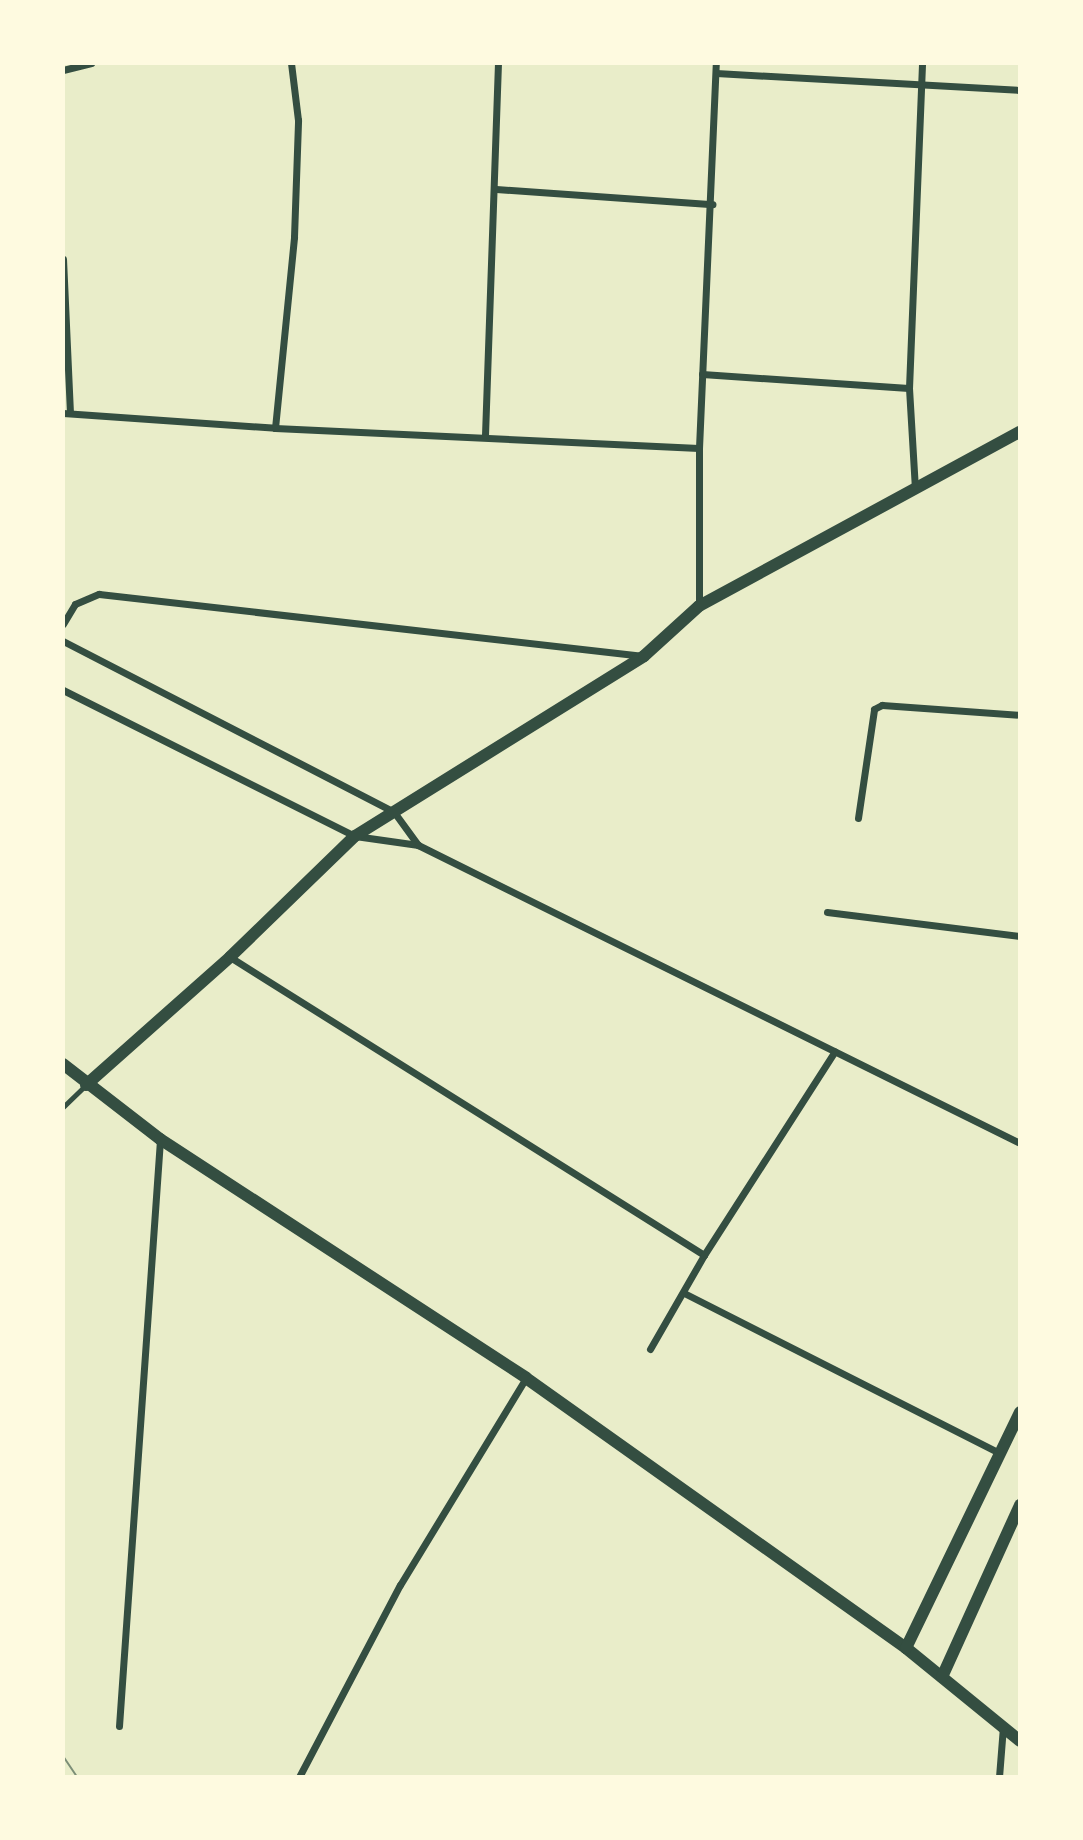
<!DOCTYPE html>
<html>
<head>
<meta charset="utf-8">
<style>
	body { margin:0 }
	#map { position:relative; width:1083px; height:1840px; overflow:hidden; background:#e9edc9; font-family:"Space Grotesk",sans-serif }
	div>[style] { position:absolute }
	.service>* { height:5px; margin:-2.5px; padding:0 2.5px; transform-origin:2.5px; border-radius:2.5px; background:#344e41 }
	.minor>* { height:7px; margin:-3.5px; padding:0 3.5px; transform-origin:3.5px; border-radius:3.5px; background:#344e41 }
	.tertiary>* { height:12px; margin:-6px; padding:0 6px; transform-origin:6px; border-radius:6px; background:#344e41 }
	.tram>* { height:2px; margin:-1px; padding:0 1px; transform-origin:1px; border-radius:1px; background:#7c8e77 }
	span { translate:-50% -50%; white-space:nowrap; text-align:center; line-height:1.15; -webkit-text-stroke:5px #fefae0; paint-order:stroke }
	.frame { position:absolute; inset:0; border:65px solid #fefae0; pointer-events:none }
</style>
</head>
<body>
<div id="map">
	<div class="service">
		<i style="left:63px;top:1107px;width:32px;rotate:-44deg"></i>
	</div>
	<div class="minor">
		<i style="left:63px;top:70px;width:29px;rotate:-14deg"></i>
		<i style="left:716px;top:73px;width:304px;rotate:3.2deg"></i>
		<i style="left:496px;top:189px;width:217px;rotate:4deg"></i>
		<i style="left:63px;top:259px;width:154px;rotate:87.4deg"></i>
		<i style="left:702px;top:374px;width:207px;rotate:3.9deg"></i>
		<i style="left:63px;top:413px;width:213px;rotate:4deg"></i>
		<i style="left:275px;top:428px;width:424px;rotate:2.7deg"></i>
		<i style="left:275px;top:428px;width:192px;rotate:-84.3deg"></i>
		<i style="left:294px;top:237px;width:117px;rotate:-88deg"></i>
		<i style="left:298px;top:120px;width:57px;rotate:-97deg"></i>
		<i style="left:485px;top:435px;width:372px;rotate:-88deg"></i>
		<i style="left:915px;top:489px;width:101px;rotate:-93.4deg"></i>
		<i style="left:909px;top:388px;width:325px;rotate:-87.7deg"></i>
		<i style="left:699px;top:606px;width:158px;rotate:-90deg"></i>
		<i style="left:699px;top:448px;width:385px;rotate:-87.5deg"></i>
		<i style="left:63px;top:624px;width:23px;rotate:-59deg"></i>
		<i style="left:75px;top:604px;width:26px;rotate:-23deg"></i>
		<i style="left:99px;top:594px;width:548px;rotate:6.5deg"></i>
		<i style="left:63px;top:641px;width:373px;rotate:27.3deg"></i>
		<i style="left:394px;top:812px;width:41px;rotate:54deg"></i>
		<i style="left:63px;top:690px;width:326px;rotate:26.6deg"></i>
		<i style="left:355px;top:836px;width:64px;rotate:8.1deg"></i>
		<i style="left:418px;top:845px;width:672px;rotate:26.34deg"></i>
		<i style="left:858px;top:818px;width:110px;rotate:-81.6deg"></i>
		<i style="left:874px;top:709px;width:9px;rotate:-27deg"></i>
		<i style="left:882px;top:705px;width:138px;rotate:4.1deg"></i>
		<i style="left:827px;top:912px;width:194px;rotate:7.1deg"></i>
		<i style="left:230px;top:957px;width:560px;rotate:32.16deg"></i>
		<i style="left:684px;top:1293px;width:354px;rotate:26.9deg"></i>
		<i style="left:650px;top:1349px;width:108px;rotate:-60.1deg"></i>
		<i style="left:704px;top:1255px;width:242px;rotate:-57.3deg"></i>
		<i style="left:119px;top:1726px;width:587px;rotate:-86deg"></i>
		<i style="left:299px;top:1777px;width:217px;rotate:-62.3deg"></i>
		<i style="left:400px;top:1585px;width:242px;rotate:-58.7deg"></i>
		<i style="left:999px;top:1777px;width:51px;rotate:-85.5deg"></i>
	</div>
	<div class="tertiary">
		<i style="left:63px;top:1064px;width:123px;rotate:37.7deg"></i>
		<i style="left:160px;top:1139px;width:437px;rotate:33.1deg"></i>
		<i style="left:526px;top:1378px;width:466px;rotate:35.4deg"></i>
		<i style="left:906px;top:1648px;width:147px;rotate:39.2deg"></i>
		<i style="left:86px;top:1085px;width:193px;rotate:-41.6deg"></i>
		<i style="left:230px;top:957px;width:174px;rotate:-44.1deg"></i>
		<i style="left:355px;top:836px;width:340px;rotate:-31.9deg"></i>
		<i style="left:644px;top:656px;width:74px;rotate:-42.3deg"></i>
		<i style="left:699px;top:606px;width:365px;rotate:-28.5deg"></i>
		<i style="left:906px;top:1648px;width:262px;rotate:-64.2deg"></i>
		<i style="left:942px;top:1677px;width:189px;rotate:-65.6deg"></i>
	</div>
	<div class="tram">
		<i style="left:63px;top:1756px;width:25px;rotate:56deg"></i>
	</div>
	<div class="frame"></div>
</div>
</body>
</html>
